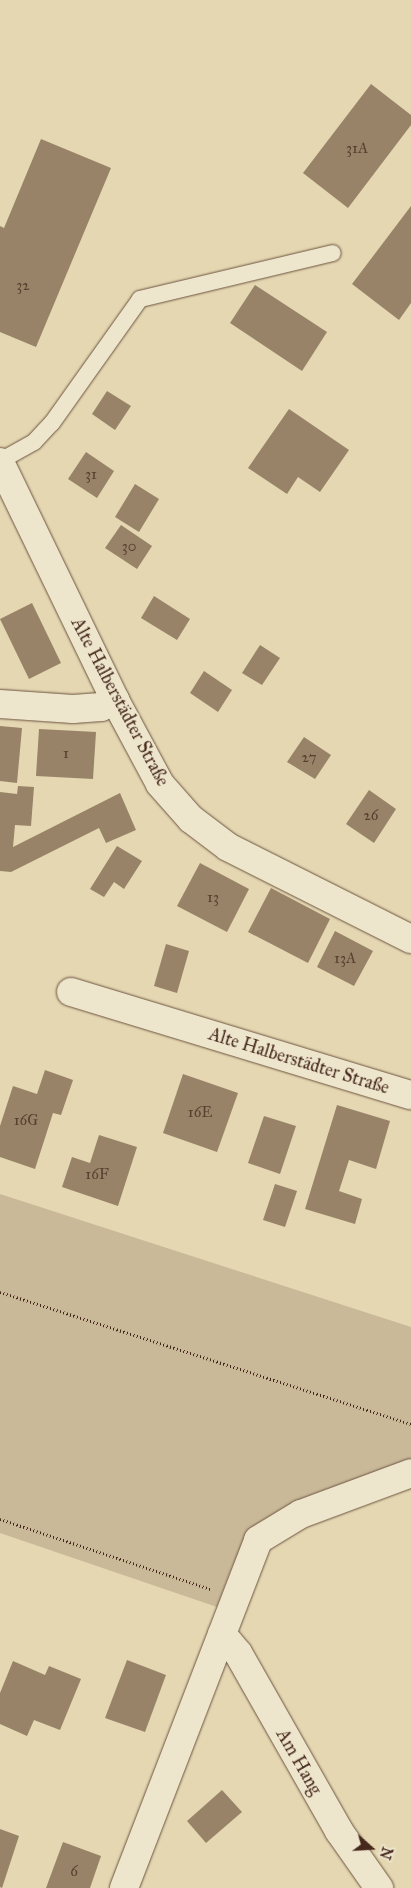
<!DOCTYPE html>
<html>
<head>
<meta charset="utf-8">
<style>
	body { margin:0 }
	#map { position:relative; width:411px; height:1888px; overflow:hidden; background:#e4d7b1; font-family:"IM FELL Great Primer",serif }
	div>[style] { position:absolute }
	.green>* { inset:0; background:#c9b998 }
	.building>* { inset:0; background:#988369 }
	.path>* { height:3px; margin-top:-1.5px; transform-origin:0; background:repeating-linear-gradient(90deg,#46281c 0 1px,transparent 0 3.5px) }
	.roads { filter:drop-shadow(0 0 1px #6e5441) drop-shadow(0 0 1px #6e5441) }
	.lane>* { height:16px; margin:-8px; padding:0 8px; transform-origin:8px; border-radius:8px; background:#ede5cc }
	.street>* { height:28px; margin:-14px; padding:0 14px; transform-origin:14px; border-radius:14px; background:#ede5cc }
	span { translate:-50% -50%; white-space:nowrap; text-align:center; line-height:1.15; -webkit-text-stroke:4px #ede5cc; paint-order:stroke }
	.number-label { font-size:15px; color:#5a3f2f }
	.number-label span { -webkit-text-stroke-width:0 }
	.street-label { font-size:18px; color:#46281c }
	.north { position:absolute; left:346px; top:1823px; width:50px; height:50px; -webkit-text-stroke:4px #ede5cc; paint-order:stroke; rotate:109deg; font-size:14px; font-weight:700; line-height:20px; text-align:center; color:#46281c }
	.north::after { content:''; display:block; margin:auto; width:18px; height:22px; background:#46281c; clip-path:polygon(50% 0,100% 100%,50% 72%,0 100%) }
</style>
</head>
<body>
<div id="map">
	<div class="green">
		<i style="clip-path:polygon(0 1194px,411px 1327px,411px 1459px,301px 1502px,255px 1525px,232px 1567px,217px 1607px,0 1533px)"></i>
	</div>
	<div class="building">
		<i style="clip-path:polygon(371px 84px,411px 115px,411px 125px,348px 208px,303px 173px)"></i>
		<i style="clip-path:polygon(41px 139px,111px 168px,36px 347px,0 332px,0 226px,4px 228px)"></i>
		<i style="clip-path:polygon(411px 206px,411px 303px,399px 320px,352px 284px)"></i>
		<i style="clip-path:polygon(255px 285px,327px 332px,302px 371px,230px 323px)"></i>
		<i style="clip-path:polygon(107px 391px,131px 406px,115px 430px,92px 414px)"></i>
		<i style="clip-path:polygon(289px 409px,349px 450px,320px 492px,298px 477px,287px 494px,248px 468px)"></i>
		<i style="clip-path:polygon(86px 452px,114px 471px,97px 498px,68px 479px)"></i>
		<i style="clip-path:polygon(135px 484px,159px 499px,139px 532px,115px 517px)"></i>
		<i style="clip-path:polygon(121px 525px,152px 546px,137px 569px,105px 548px)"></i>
		<i style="clip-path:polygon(154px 596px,190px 619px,177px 640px,141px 618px)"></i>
		<i style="clip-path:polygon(32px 603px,61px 663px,29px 679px,0 619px)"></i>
		<i style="clip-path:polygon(260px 645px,280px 658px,262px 685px,242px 673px)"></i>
		<i style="clip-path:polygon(204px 671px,232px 690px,218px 712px,190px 693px)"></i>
		<i style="clip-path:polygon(0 726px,22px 728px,17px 783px,0 781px)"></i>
		<i style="clip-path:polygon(39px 729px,96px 732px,93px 779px,36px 776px)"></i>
		<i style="clip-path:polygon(304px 737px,331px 755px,315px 779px,287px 762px)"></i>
		<i style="clip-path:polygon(18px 786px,34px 787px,31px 826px,15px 825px,13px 847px,120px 793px,136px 830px,106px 843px,99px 828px,11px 872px,0 871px,0 792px,17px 794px)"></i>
		<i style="clip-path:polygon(369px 790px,396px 809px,374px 843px,346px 824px)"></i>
		<i style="clip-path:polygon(117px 846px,142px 861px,124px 889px,114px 882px,104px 897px,90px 889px)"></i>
		<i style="clip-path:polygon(200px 863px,249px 889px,227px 932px,177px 906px)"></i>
		<i style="clip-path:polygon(271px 888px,330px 919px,308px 963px,248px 932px)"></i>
		<i style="clip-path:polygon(335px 931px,373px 951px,354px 986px,317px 967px)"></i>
		<i style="clip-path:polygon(166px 944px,189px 951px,177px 993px,154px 986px)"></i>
		<i style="clip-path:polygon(45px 1070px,73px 1080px,61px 1115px,53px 1113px,35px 1169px,0 1157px,0 1126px,13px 1086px,37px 1094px)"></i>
		<i style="clip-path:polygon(183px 1074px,238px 1093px,217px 1152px,163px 1133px)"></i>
		<i style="clip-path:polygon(337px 1105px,390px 1121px,376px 1169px,349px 1160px,339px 1191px,362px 1199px,355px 1224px,305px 1209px)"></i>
		<i style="clip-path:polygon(264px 1116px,296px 1126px,280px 1174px,248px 1163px)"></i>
		<i style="clip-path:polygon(99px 1135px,137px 1147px,118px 1206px,62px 1187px,72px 1157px,90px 1163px)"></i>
		<i style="clip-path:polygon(275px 1184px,297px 1191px,285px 1227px,263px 1220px)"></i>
		<i style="clip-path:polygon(127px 1660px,166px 1675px,145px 1732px,105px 1718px)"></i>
		<i style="clip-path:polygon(13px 1661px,45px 1675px,49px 1666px,81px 1679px,60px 1730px,34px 1720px,27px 1736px,0 1724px,0 1693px)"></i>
		<i style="clip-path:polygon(222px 1790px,242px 1812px,206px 1843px,187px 1821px)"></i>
		<i style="clip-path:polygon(0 1829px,19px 1836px,2px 1888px,0 1887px)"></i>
		<i style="clip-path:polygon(63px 1842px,101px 1856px,90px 1888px,46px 1888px)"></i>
	</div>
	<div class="path">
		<i style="left:0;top:1292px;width:432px;rotate:17.8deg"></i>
		<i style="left:0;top:1519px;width:222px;rotate:18.4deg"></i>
	</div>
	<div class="roads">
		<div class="lane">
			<i style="left:0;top:461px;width:39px;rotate:-29deg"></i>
			<i style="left:34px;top:442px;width:26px;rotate:-47deg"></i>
			<i style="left:52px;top:423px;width:152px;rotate:-54.6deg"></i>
			<i style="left:140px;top:299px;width:198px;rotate:-13.4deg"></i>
		</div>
		<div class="street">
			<i style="left:0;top:462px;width:264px;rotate:64.2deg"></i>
			<i style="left:115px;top:700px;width:95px;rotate:61.8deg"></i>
			<i style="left:160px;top:784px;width:47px;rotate:48.5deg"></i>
			<i style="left:191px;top:819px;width:46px;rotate:37.1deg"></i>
			<i style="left:228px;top:847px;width:205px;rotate:26.7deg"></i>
			<i style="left:0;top:704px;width:73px;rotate:3.9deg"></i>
			<i style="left:73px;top:709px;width:28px;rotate:-4deg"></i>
			<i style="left:101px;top:707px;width:16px;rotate:-27deg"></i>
			<i style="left:71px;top:992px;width:355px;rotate:16.9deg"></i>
			<i style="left:222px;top:1634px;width:25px;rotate:50deg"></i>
			<i style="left:238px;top:1653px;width:205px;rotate:60.4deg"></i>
			<i style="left:339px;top:1831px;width:70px;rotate:54.9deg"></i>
			<i style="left:124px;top:1888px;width:373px;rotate:-68.9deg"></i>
			<i style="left:258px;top:1540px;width:50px;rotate:-31.2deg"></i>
			<i style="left:301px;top:1514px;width:117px;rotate:-20.4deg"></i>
		</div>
	</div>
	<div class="number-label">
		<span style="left:357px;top:149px">31A</span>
		<span style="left:23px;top:286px">32</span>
		<span style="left:91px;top:475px">31</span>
		<span style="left:129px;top:547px">30</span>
		<span style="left:66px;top:754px">1</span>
		<span style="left:309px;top:758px">27</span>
		<span style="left:371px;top:816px">26</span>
		<span style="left:213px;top:898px">13</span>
		<span style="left:345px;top:959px">13A</span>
		<span style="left:200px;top:1113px">16E</span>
		<span style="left:26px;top:1121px">16G</span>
		<span style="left:97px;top:1175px">16F</span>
		<span style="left:74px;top:1872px">6</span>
	</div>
	<div class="street-label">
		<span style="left:120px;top:702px;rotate:62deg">Alte Halberstädter Straße</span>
		<span style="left:299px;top:1061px;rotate:17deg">Alte Halberstädter Straße</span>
		<span style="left:299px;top:1762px;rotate:60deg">Am Hang</span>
	</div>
	<div class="north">N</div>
</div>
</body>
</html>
